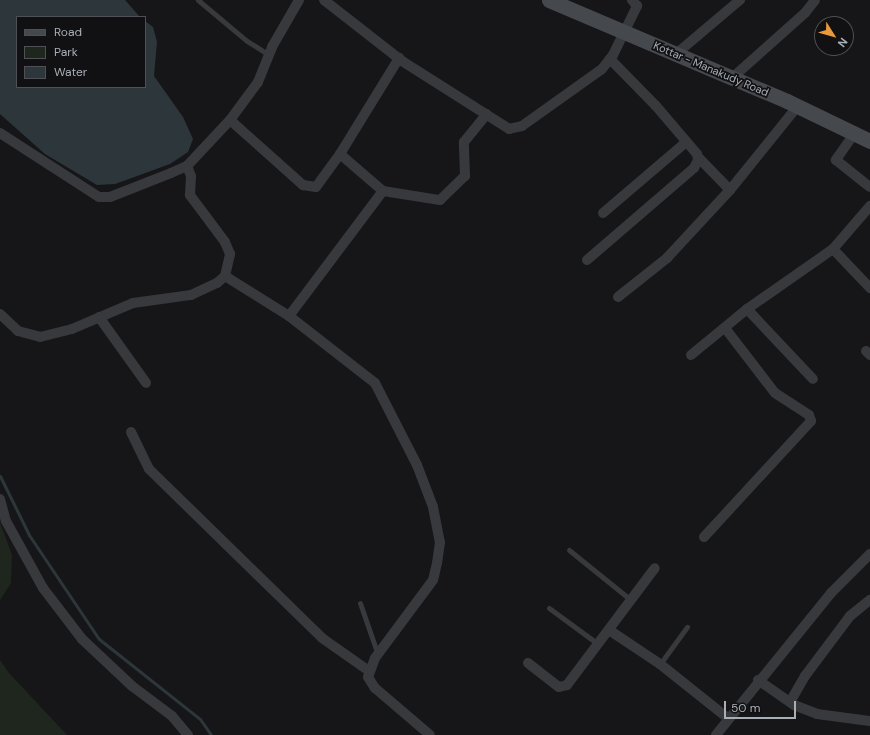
<!DOCTYPE html>
<html>
<head>
<meta charset="utf-8">
<style>
	body { margin:0 }
	#map { position:relative; width:870px; height:735px; overflow:hidden; background:#161618; font-family:"DM Sans",sans-serif }
	div>[style] { position:absolute }
	.green>* { inset:0; background:#1e261e }
	.water>* { inset:0; background:#2d373b }
	.stream>* { height:3px; margin:-1.5px; padding:0 1.5px; transform-origin:1.5px; border-radius:1.5px; background:#2d373b }
	.lane>* { height:5px; margin:-2.5px; padding:0 2.5px; transform-origin:2.5px; border-radius:2.5px; background:#37393d }
	.street>* { height:10px; margin:-5px; padding:0 5px; transform-origin:5px; border-radius:5px; background:#37393d }
	.secondary>* { height:15px; margin:-7.5px; padding:0 7.5px; transform-origin:7.5px; border-radius:7.5px; background:#45484d }
	span { translate:-50% -50%; white-space:nowrap; text-align:center; line-height:1.15; -webkit-text-stroke:3.5px #111113; paint-order:stroke }
	.street-label { font-size:11px; color:#a9afb7 }
	.legend { position:absolute; left:16px; top:16px; width:130px; height:72px; box-sizing:border-box; background:#111113; border:1px solid #4e5055; margin:0; padding:5px 7px; list-style:none; font-size:12px; color:#a9afb7 }
	.legend li { display:flex; align-items:center; gap:8px; height:20px }
	.legend b { width:20px; border:1px solid #4e5055 }
	.north { position:absolute; left:814px; top:16px; width:40px; height:40px; box-sizing:border-box; background:#111113; border:1px solid #4e5055; border-radius:50%; rotate:127deg; font-size:11px; font-weight:700; line-height:16px; text-align:center; color:#a9afb7 }
	.north::after { content:''; display:block; margin:auto; width:14px; height:18px; background:#ea983c; clip-path:polygon(50% 0,100% 100%,50% 72%,0 100%) }
	.scale { position:absolute; left:724px; top:701px; width:72px; height:18px; box-sizing:border-box; border:2px solid #a9afb7; border-top:0; padding-left:5px; font-size:12px; line-height:14px; white-space:nowrap; color:#a9afb7; -webkit-text-stroke:3px #111113; paint-order:stroke }
</style>
</head>
<body>
<div id="map">
	<div class="green">
		<i style="clip-path:polygon(0 522px,12px 555px,11px 583px,0 600px)"></i>
		<i style="clip-path:polygon(0 660px,9px 673px,67px 735px,0 735px)"></i>
	</div>
	<div class="water">
		<i style="clip-path:polygon(0 0,125px 0,140px 17px,17px 17px,17px 87px,145px 87px,145px 21px,153px 27px,157px 42px,154px 76px,183px 117px,193px 139px,188px 152px,170px 164px,115px 184px,97px 185px,45px 154px,0 114px)"></i>
	</div>
	<div class="stream">
		<i style="left:0;top:476px;width:66px;rotate:63.8deg"></i>
		<i style="left:29px;top:535px;width:125px;rotate:56.1deg"></i>
		<i style="left:99px;top:639px;width:129px;rotate:38.4deg"></i>
		<i style="left:200px;top:719px;width:19px;rotate:55deg"></i>
	</div>
	<div class="lane">
		<i style="left:198px;top:0;width:64px;rotate:39.9deg"></i>
		<i style="left:247px;top:41px;width:26px;rotate:32deg"></i>
		<i style="left:569px;top:550px;width:80px;rotate:38.9deg"></i>
		<i style="left:360px;top:603px;width:55px;rotate:70.9deg"></i>
		<i style="left:549px;top:608px;width:61px;rotate:36.3deg"></i>
		<i style="left:660px;top:664px;width:46px;rotate:-53.9deg"></i>
	</div>
	<div class="street">
		<i style="left:324px;top:0;width:99px;rotate:38deg"></i>
		<i style="left:402px;top:61px;width:127px;rotate:32.4deg"></i>
		<i style="left:509px;top:129px;width:13px;rotate:-13deg"></i>
		<i style="left:522px;top:126px;width:98px;rotate:-35.5deg"></i>
		<i style="left:602px;top:69px;width:18px;rotate:-52deg"></i>
		<i style="left:613px;top:55px;width:55px;rotate:-63.9deg"></i>
		<i style="left:637px;top:6px;width:8px;rotate:-130deg"></i>
		<i style="left:676px;top:54px;width:84px;rotate:-40.2deg"></i>
		<i style="left:732px;top:78px;width:98px;rotate:-41.7deg"></i>
		<i style="left:805px;top:13px;width:16px;rotate:-52deg"></i>
		<i style="left:230px;top:120px;width:98px;rotate:41.7deg"></i>
		<i style="left:303px;top:185px;width:13px;rotate:9deg"></i>
		<i style="left:316px;top:187px;width:41px;rotate:-54deg"></i>
		<i style="left:340px;top:154px;width:113px;rotate:-58.4deg"></i>
		<i style="left:0;top:133px;width:118px;rotate:32.9deg"></i>
		<i style="left:99px;top:197px;width:11px"></i>
		<i style="left:110px;top:197px;width:66px;rotate:-21.5deg"></i>
		<i style="left:171px;top:173px;width:17px;rotate:-24deg"></i>
		<i style="left:187px;top:166px;width:63px;rotate:-46.9deg"></i>
		<i style="left:230px;top:120px;width:47px;rotate:-53.6deg"></i>
		<i style="left:258px;top:82px;width:38px;rotate:-68deg"></i>
		<i style="left:272px;top:47px;width:54px;rotate:-60.1deg"></i>
		<i style="left:854px;top:134px;width:32px;rotate:125deg"></i>
		<i style="left:836px;top:160px;width:43px;rotate:38.5deg"></i>
		<i style="left:340px;top:154px;width:57px;rotate:40.7deg"></i>
		<i style="left:383px;top:191px;width:58px;rotate:9deg"></i>
		<i style="left:440px;top:200px;width:35px;rotate:-44deg"></i>
		<i style="left:465px;top:176px;width:34px;rotate:-92deg"></i>
		<i style="left:464px;top:142px;width:36px;rotate:-51deg"></i>
		<i style="left:698px;top:157px;width:46px;rotate:45.9deg"></i>
		<i style="left:603px;top:213px;width:109px;rotate:-40.5deg"></i>
		<i style="left:833px;top:249px;width:54px;rotate:46.5deg"></i>
		<i style="left:587px;top:260px;width:141px;rotate:-40.7deg"></i>
		<i style="left:694px;top:168px;width:9px;rotate:-63deg"></i>
		<i style="left:698px;top:160px;width:6px;rotate:-99deg"></i>
		<i style="left:697px;top:154px;width:63px;rotate:-130.5deg"></i>
		<i style="left:656px;top:106px;width:66px;rotate:-134.4deg"></i>
		<i style="left:225px;top:276px;width:75px;rotate:32deg"></i>
		<i style="left:289px;top:316px;width:109px;rotate:37.9deg"></i>
		<i style="left:375px;top:383px;width:92px;rotate:62.9deg"></i>
		<i style="left:417px;top:465px;width:45px;rotate:69.1deg"></i>
		<i style="left:433px;top:507px;width:36px;rotate:79deg"></i>
		<i style="left:440px;top:542px;width:21px;rotate:98deg"></i>
		<i style="left:437px;top:563px;width:17px;rotate:103deg"></i>
		<i style="left:433px;top:580px;width:97px;rotate:126.6deg"></i>
		<i style="left:375px;top:658px;width:20px;rotate:110deg"></i>
		<i style="left:368px;top:677px;width:13px;rotate:58deg"></i>
		<i style="left:375px;top:688px;width:72px;rotate:40.5deg"></i>
		<i style="left:618px;top:297px;width:63px;rotate:-38.5deg"></i>
		<i style="left:667px;top:258px;width:93px;rotate:-47.2deg"></i>
		<i style="left:730px;top:190px;width:107px;rotate:-51.1deg"></i>
		<i style="left:747px;top:309px;width:96px;rotate:46.7deg"></i>
		<i style="left:0;top:314px;width:25px;rotate:43deg"></i>
		<i style="left:18px;top:331px;width:23px;rotate:15deg"></i>
		<i style="left:40px;top:337px;width:33px;rotate:-14deg"></i>
		<i style="left:72px;top:329px;width:66px;rotate:-23.1deg"></i>
		<i style="left:133px;top:303px;width:59px;rotate:-7.9deg"></i>
		<i style="left:191px;top:295px;width:29px;rotate:-25deg"></i>
		<i style="left:217px;top:283px;width:11px;rotate:-41deg"></i>
		<i style="left:225px;top:276px;width:23px;rotate:-77deg"></i>
		<i style="left:230px;top:254px;width:13px;rotate:-113deg"></i>
		<i style="left:225px;top:242px;width:59px;rotate:-126.7deg"></i>
		<i style="left:190px;top:195px;width:19px;rotate:-87deg"></i>
		<i style="left:191px;top:176px;width:11px;rotate:-112deg"></i>
		<i style="left:289px;top:316px;width:156px;rotate:-53.1deg"></i>
		<i style="left:99px;top:317px;width:81px;rotate:54.5deg"></i>
		<i style="left:866px;top:351px;width:6px;rotate:45deg"></i>
		<i style="left:691px;top:355px;width:72px;rotate:-39.4deg"></i>
		<i style="left:747px;top:309px;width:105px;rotate:-34.9deg"></i>
		<i style="left:833px;top:249px;width:57px;rotate:-49.3deg"></i>
		<i style="left:131px;top:432px;width:41px;rotate:64.1deg"></i>
		<i style="left:149px;top:469px;width:242px;rotate:44.3deg"></i>
		<i style="left:322px;top:638px;width:57px;rotate:35.1deg"></i>
		<i style="left:0;top:499px;width:23px;rotate:75deg"></i>
		<i style="left:6px;top:521px;width:77px;rotate:61.1deg"></i>
		<i style="left:43px;top:588px;width:64px;rotate:52.6deg"></i>
		<i style="left:82px;top:639px;width:69px;rotate:43.2deg"></i>
		<i style="left:132px;top:686px;width:50px;rotate:36.9deg"></i>
		<i style="left:172px;top:716px;width:25px;rotate:50deg"></i>
		<i style="left:704px;top:537px;width:158px;rotate:-47.3deg"></i>
		<i style="left:811px;top:421px;width:6px;rotate:-108deg"></i>
		<i style="left:809px;top:415px;width:40px;rotate:-147.1deg"></i>
		<i style="left:775px;top:393px;width:82px;rotate:-127.6deg"></i>
		<i style="left:609px;top:630px;width:61px;rotate:33.7deg"></i>
		<i style="left:660px;top:664px;width:88px;rotate:38.6deg"></i>
		<i style="left:528px;top:663px;width:39px;rotate:38deg"></i>
		<i style="left:559px;top:687px;width:8px;rotate:-14deg"></i>
		<i style="left:567px;top:685px;width:146px;rotate:-53.1deg"></i>
		<i style="left:758px;top:680px;width:44px;rotate:34.8deg"></i>
		<i style="left:794px;top:705px;width:25px;rotate:21deg"></i>
		<i style="left:817px;top:714px;width:53px;rotate:7.5deg"></i>
		<i style="left:790px;top:702px;width:30px;rotate:-60deg"></i>
		<i style="left:805px;top:676px;width:75px;rotate:-53.1deg"></i>
		<i style="left:850px;top:616px;width:26px;rotate:-39deg"></i>
		<i style="left:716px;top:735px;width:183px;rotate:-51deg"></i>
		<i style="left:831px;top:593px;width:55px;rotate:-45deg"></i>
	</div>
	<div class="secondary">
		<i style="left:549px;top:0;width:259px;rotate:23deg"></i>
		<i style="left:787px;top:101px;width:92px;rotate:25.7deg"></i>
	</div>
	<div class="street-label">
		<span style="left:711px;top:69px;rotate:23deg">Kottar - Manakudy Road</span>
	</div>
	<ul class="legend">
	<li><b style="height:5px;background:#45484d"></b>Road</li>
	<li><b style="height:11px;background:#1e261e"></b>Park</li>
	<li><b style="height:11px;background:#2d373b"></b>Water</li>
	</ul>
	<div class="north">N</div>
	<div class="scale">50 m</div>
</div>
</body>
</html>
